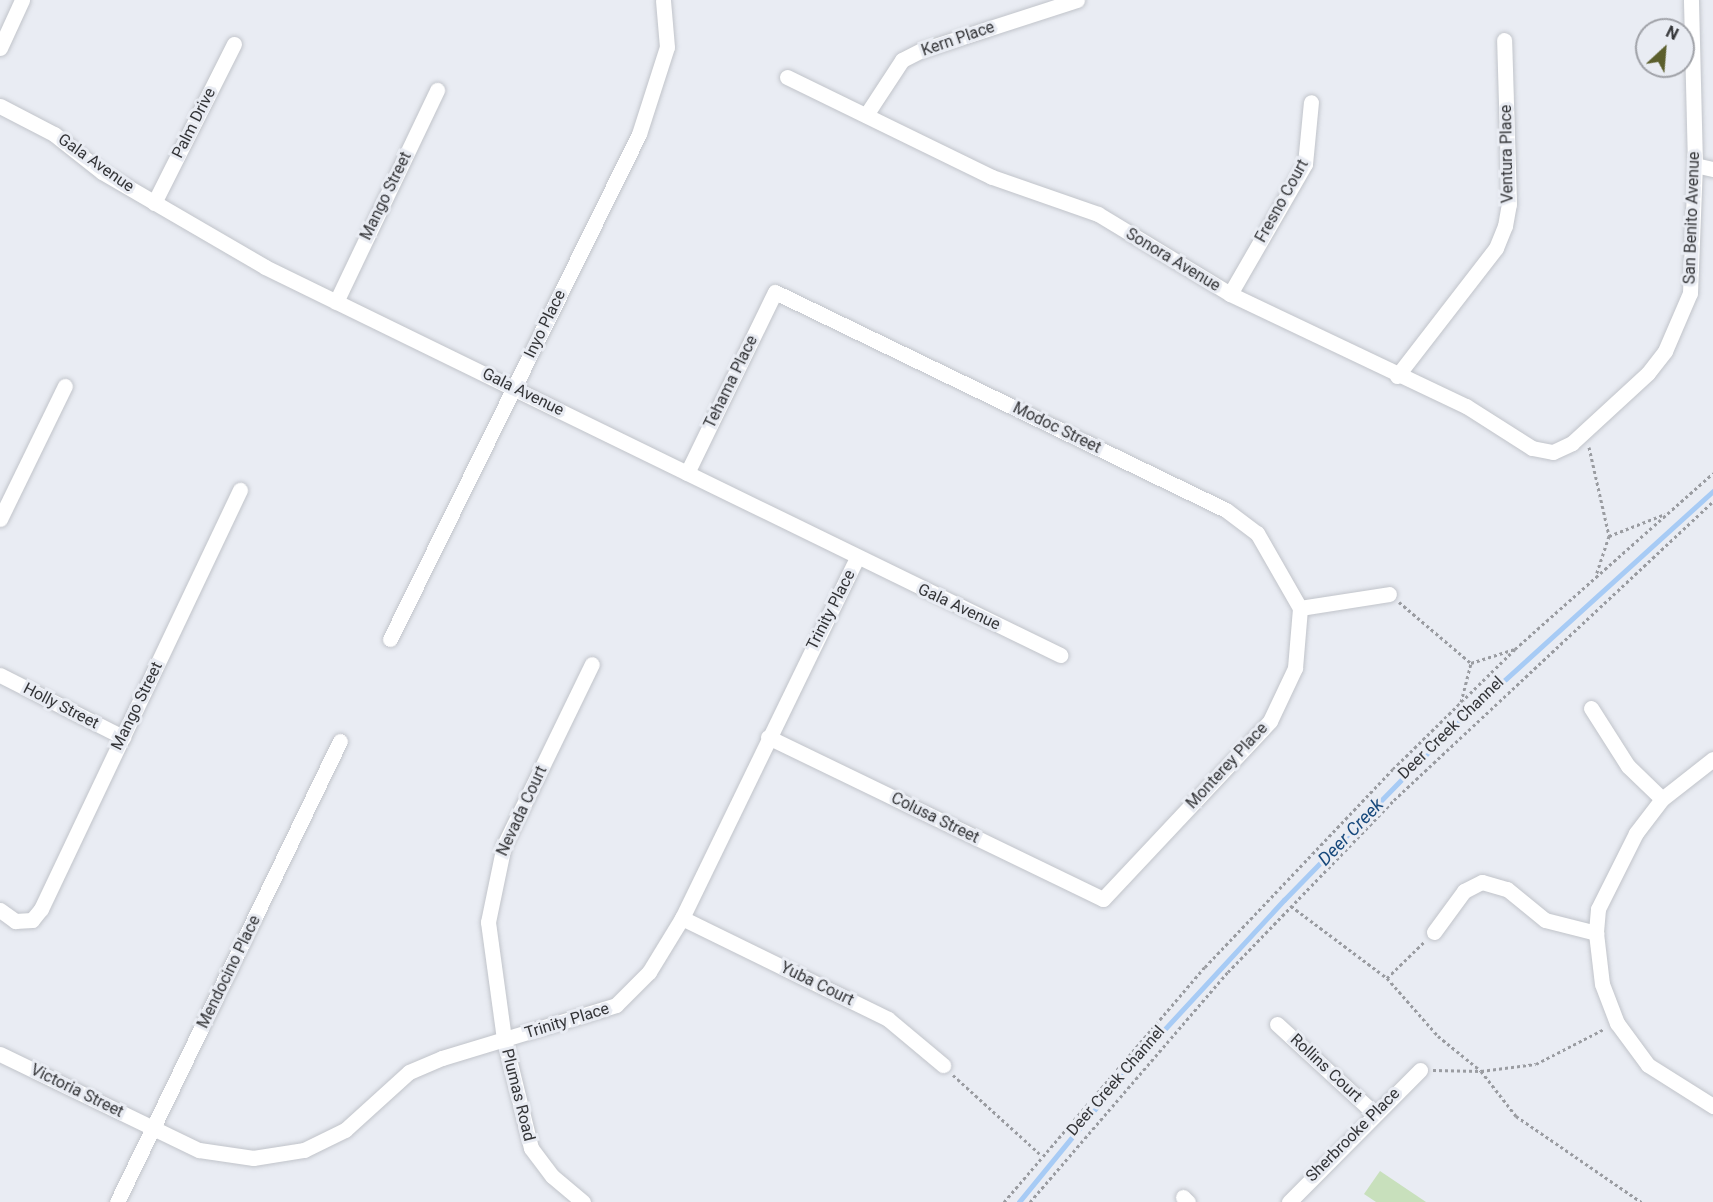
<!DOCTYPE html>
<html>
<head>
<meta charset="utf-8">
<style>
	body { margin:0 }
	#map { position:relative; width:1713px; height:1202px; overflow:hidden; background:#e9ecf3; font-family:Roboto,sans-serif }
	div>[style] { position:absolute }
	.green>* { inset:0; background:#c8e0bc }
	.stream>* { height:4.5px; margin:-2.25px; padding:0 2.25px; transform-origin:2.25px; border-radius:2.25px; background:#a7cbf5 }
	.path>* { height:3px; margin-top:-1.5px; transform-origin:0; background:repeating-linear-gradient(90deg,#9a9ca1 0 3px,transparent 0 6px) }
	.roads { filter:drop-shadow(0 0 2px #c1c4ca) drop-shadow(0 0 2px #c1c4ca) }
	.street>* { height:15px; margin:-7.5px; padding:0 7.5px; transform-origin:7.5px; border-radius:7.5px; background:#fff }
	span { translate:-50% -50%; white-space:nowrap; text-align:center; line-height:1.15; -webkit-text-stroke:6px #e9ecf3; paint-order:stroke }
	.street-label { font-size:16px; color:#333437 }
	.water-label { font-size:18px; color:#16487b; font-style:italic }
	.north { position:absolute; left:1635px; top:18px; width:60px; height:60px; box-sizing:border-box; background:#e9ecf3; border:2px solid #a0a2a8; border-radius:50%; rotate:26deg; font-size:16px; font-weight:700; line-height:24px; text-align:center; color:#333437 }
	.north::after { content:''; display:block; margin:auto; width:21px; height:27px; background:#5c5f2d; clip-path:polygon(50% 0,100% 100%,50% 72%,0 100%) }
</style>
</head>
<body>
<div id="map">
	<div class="green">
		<i style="clip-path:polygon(1380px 1171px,1426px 1202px,1376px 1202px,1364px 1194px)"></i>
	</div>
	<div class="stream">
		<i style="left:1019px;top:1202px;width:172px;rotate:-50.7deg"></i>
		<i style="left:1128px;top:1069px;width:230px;rotate:-47.3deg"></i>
		<i style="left:1284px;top:900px;width:243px;rotate:-45.7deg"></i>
		<i style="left:1454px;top:726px;width:350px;rotate:-42.2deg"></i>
	</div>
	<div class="path">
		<i style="left:1589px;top:447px;width:91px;rotate:77.3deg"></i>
		<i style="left:1609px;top:536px;width:41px;rotate:108.4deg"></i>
		<i style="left:1609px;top:536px;width:60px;rotate:-21.4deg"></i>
		<i style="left:1399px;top:602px;width:94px;rotate:40.3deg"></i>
		<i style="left:1461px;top:702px;width:40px;rotate:-75.6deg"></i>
		<i style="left:1471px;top:663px;width:46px;rotate:-17.7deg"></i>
		<i style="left:1291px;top:906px;width:120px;rotate:36.9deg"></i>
		<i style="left:1387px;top:978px;width:77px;rotate:48.7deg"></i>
		<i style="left:1438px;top:1036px;width:55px;rotate:39.1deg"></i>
		<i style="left:1481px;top:1071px;width:57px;rotate:52.1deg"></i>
		<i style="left:1516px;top:1116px;width:152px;rotate:34.5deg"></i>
		<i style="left:1387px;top:978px;width:52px;rotate:-44.2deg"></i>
		<i style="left:1433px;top:1070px;width:48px;rotate:1.2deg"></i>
		<i style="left:1481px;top:1071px;width:55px;rotate:-7.3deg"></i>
		<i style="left:1536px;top:1064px;width:76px;rotate:-27.2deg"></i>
		<i style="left:953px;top:1075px;width:120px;rotate:42.3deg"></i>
		<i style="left:1004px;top:1202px;width:309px;rotate:-49.5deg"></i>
		<i style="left:1205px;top:967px;width:273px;rotate:-46.5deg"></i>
		<i style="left:1393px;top:769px;width:171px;rotate:-44.5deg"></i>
		<i style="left:1515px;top:649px;width:265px;rotate:-41.6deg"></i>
		<i style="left:1030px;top:1202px;width:303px;rotate:-49.3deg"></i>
		<i style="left:1228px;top:972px;width:239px;rotate:-46deg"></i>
		<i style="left:1394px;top:800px;width:437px;rotate:-43.1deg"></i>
	</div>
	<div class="roads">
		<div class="street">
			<i style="left:0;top:48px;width:53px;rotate:-65.4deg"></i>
			<i style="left:787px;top:77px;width:228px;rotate:26deg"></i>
			<i style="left:992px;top:177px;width:112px;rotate:19.2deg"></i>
			<i style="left:1098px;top:214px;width:154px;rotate:31.2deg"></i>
			<i style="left:1230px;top:294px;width:261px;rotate:25.4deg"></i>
			<i style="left:1466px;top:406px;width:78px;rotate:32.5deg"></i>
			<i style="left:1532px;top:448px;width:21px;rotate:11deg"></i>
			<i style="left:1553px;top:452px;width:21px;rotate:-25deg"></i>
			<i style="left:1572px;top:443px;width:103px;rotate:-42.6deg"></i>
			<i style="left:1648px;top:373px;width:28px;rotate:-52deg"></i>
			<i style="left:1665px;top:351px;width:63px;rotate:-66.7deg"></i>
			<i style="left:1690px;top:293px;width:128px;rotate:-87.8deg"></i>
			<i style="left:1695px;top:165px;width:165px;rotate:-91.4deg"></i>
			<i style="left:0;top:106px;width:61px;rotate:27.4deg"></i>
			<i style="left:54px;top:134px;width:61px;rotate:38.4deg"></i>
			<i style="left:102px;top:172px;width:189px;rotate:30.2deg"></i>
			<i style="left:265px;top:267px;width:885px;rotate:26.01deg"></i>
			<i style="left:866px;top:115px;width:66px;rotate:-56.8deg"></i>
			<i style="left:902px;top:60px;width:22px;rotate:-27deg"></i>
			<i style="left:922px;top:50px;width:163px;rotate:-17.9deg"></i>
			<i style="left:1695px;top:165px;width:18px;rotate:13deg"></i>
			<i style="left:154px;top:203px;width:178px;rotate:-63.3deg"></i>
			<i style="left:1230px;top:294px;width:150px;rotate:-60deg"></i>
			<i style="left:1305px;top:164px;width:62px;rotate:-84.5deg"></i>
			<i style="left:336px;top:302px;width:235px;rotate:-64.5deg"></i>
			<i style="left:1397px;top:376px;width:162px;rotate:-52.3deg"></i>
			<i style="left:1496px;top:248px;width:24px;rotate:-68deg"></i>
			<i style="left:1505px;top:226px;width:22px;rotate:-80deg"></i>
			<i style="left:1509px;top:204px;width:164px;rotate:-91.7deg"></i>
			<i style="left:687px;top:473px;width:201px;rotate:-64.1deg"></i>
			<i style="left:775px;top:292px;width:501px;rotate:25.8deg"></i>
			<i style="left:1226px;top:510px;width:39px;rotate:37deg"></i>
			<i style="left:1257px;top:533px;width:86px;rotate:60.2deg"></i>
			<i style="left:0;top:519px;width:148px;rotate:-64deg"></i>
			<i style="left:1300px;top:608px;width:90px;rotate:-8.9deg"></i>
			<i style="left:390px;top:639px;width:563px;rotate:-63.75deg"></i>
			<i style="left:639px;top:134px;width:91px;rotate:-72.2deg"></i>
			<i style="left:667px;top:47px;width:47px;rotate:-94.9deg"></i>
			<i style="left:0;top:675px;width:138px;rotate:26.8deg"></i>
			<i style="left:1591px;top:708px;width:69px;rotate:57.5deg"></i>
			<i style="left:1628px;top:766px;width:47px;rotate:44.1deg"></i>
			<i style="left:768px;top:737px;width:372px;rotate:25.8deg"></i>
			<i style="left:1103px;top:899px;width:244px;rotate:-46.8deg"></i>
			<i style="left:1270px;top:721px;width:59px;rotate:-64.7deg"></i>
			<i style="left:1295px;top:668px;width:60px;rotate:-85.2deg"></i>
			<i style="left:1713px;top:759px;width:65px;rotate:141.9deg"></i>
			<i style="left:1662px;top:799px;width:43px;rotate:127.4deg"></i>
			<i style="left:1636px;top:833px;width:85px;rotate:116.6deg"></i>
			<i style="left:1598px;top:909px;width:24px;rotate:95deg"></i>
			<i style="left:1596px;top:933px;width:51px;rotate:83.3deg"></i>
			<i style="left:1602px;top:984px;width:42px;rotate:69deg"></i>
			<i style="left:1617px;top:1023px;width:52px;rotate:53.6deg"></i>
			<i style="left:1648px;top:1065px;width:77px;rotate:32.2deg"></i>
			<i style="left:0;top:910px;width:19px;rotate:36deg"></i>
			<i style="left:15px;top:921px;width:17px;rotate:-3deg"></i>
			<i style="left:32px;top:920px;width:14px;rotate:-51deg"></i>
			<i style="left:41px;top:909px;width:464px;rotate:-64.6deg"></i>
			<i style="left:682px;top:918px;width:229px;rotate:26.1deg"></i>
			<i style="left:888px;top:1019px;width:72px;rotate:39.9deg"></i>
			<i style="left:1434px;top:932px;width:51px;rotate:-53.8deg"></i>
			<i style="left:1464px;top:891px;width:20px;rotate:-27deg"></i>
			<i style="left:1482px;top:882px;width:26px;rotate:16deg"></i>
			<i style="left:1507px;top:889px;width:49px;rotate:39.2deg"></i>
			<i style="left:1545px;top:920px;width:53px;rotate:14.3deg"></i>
			<i style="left:1277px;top:1024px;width:132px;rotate:42.5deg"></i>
			<i style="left:0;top:1054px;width:221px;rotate:25.8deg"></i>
			<i style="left:199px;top:1150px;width:55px;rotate:8.4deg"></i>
			<i style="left:253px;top:1158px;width:52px;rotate:-8.9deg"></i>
			<i style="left:304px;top:1150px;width:46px;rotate:-26deg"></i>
			<i style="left:345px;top:1130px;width:86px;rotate:-42.2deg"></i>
			<i style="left:409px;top:1072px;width:36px;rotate:-23deg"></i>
			<i style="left:442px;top:1058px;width:182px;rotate:-16.9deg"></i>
			<i style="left:616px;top:1005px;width:47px;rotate:-45deg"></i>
			<i style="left:649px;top:972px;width:63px;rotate:-58.6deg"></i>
			<i style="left:682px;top:918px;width:400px;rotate:-64.1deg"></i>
			<i style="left:1183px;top:1197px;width:7px;rotate:45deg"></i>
			<i style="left:117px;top:1202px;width:512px;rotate:-64.19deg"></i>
			<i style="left:583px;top:1202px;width:40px;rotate:-140deg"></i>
			<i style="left:552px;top:1176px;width:35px;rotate:-127deg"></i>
			<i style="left:531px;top:1148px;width:112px;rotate:-103.9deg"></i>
			<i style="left:504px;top:1039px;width:118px;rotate:-97.8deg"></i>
			<i style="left:488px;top:922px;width:79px;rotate:-78.3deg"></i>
			<i style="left:504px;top:845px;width:201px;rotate:-64.1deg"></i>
			<i style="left:1289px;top:1202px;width:186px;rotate:-45.2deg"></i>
		</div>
	</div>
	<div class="street-label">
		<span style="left:958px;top:39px;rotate:-19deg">Kern Place</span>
		<span style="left:194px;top:123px;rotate:-63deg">Palm Drive</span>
		<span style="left:1507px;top:154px;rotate:-91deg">Ventura Place</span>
		<span style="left:96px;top:163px;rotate:35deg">Gala Avenue</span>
		<span style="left:386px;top:196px;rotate:-64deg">Mango Street</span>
		<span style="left:1282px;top:201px;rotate:-61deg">Fresno Court</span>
		<span style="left:1692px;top:218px;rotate:-88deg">San Benito Avenue</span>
		<span style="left:1173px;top:260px;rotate:31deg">Sonora Avenue</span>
		<span style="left:545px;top:324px;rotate:-64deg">Inyo Place</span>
		<span style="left:731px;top:382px;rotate:-64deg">Tehama Place</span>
		<span style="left:523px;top:392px;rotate:26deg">Gala Avenue</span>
		<span style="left:1057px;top:428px;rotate:26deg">Modoc Street</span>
		<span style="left:959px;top:607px;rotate:25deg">Gala Avenue</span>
		<span style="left:831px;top:610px;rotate:-63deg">Trinity Place</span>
		<span style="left:61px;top:706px;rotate:27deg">Holly Street</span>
		<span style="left:137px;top:706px;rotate:-64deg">Mango Street</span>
		<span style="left:1451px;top:728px;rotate:-44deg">Deer Creek Channel</span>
		<span style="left:1227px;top:766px;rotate:-47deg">Monterey Place</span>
		<span style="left:522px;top:811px;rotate:-65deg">Nevada Court</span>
		<span style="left:935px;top:818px;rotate:26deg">Colusa Street</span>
		<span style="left:229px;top:972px;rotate:-64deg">Mendocino Place</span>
		<span style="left:817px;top:984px;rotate:26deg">Yuba Court</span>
		<span style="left:567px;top:1021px;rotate:-17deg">Trinity Place</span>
		<span style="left:1326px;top:1068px;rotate:43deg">Rollins Court</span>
		<span style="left:1116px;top:1081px;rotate:-49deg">Deer Creek Channel</span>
		<span style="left:77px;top:1091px;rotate:26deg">Victoria Street</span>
		<span style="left:518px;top:1095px;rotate:76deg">Plumas Road</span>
		<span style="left:1353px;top:1135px;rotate:-45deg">Sherbrooke Place</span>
	</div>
	<div class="water-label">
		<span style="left:1351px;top:832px;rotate:-46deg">Deer Creek</span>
	</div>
	<div class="north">N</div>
</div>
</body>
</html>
